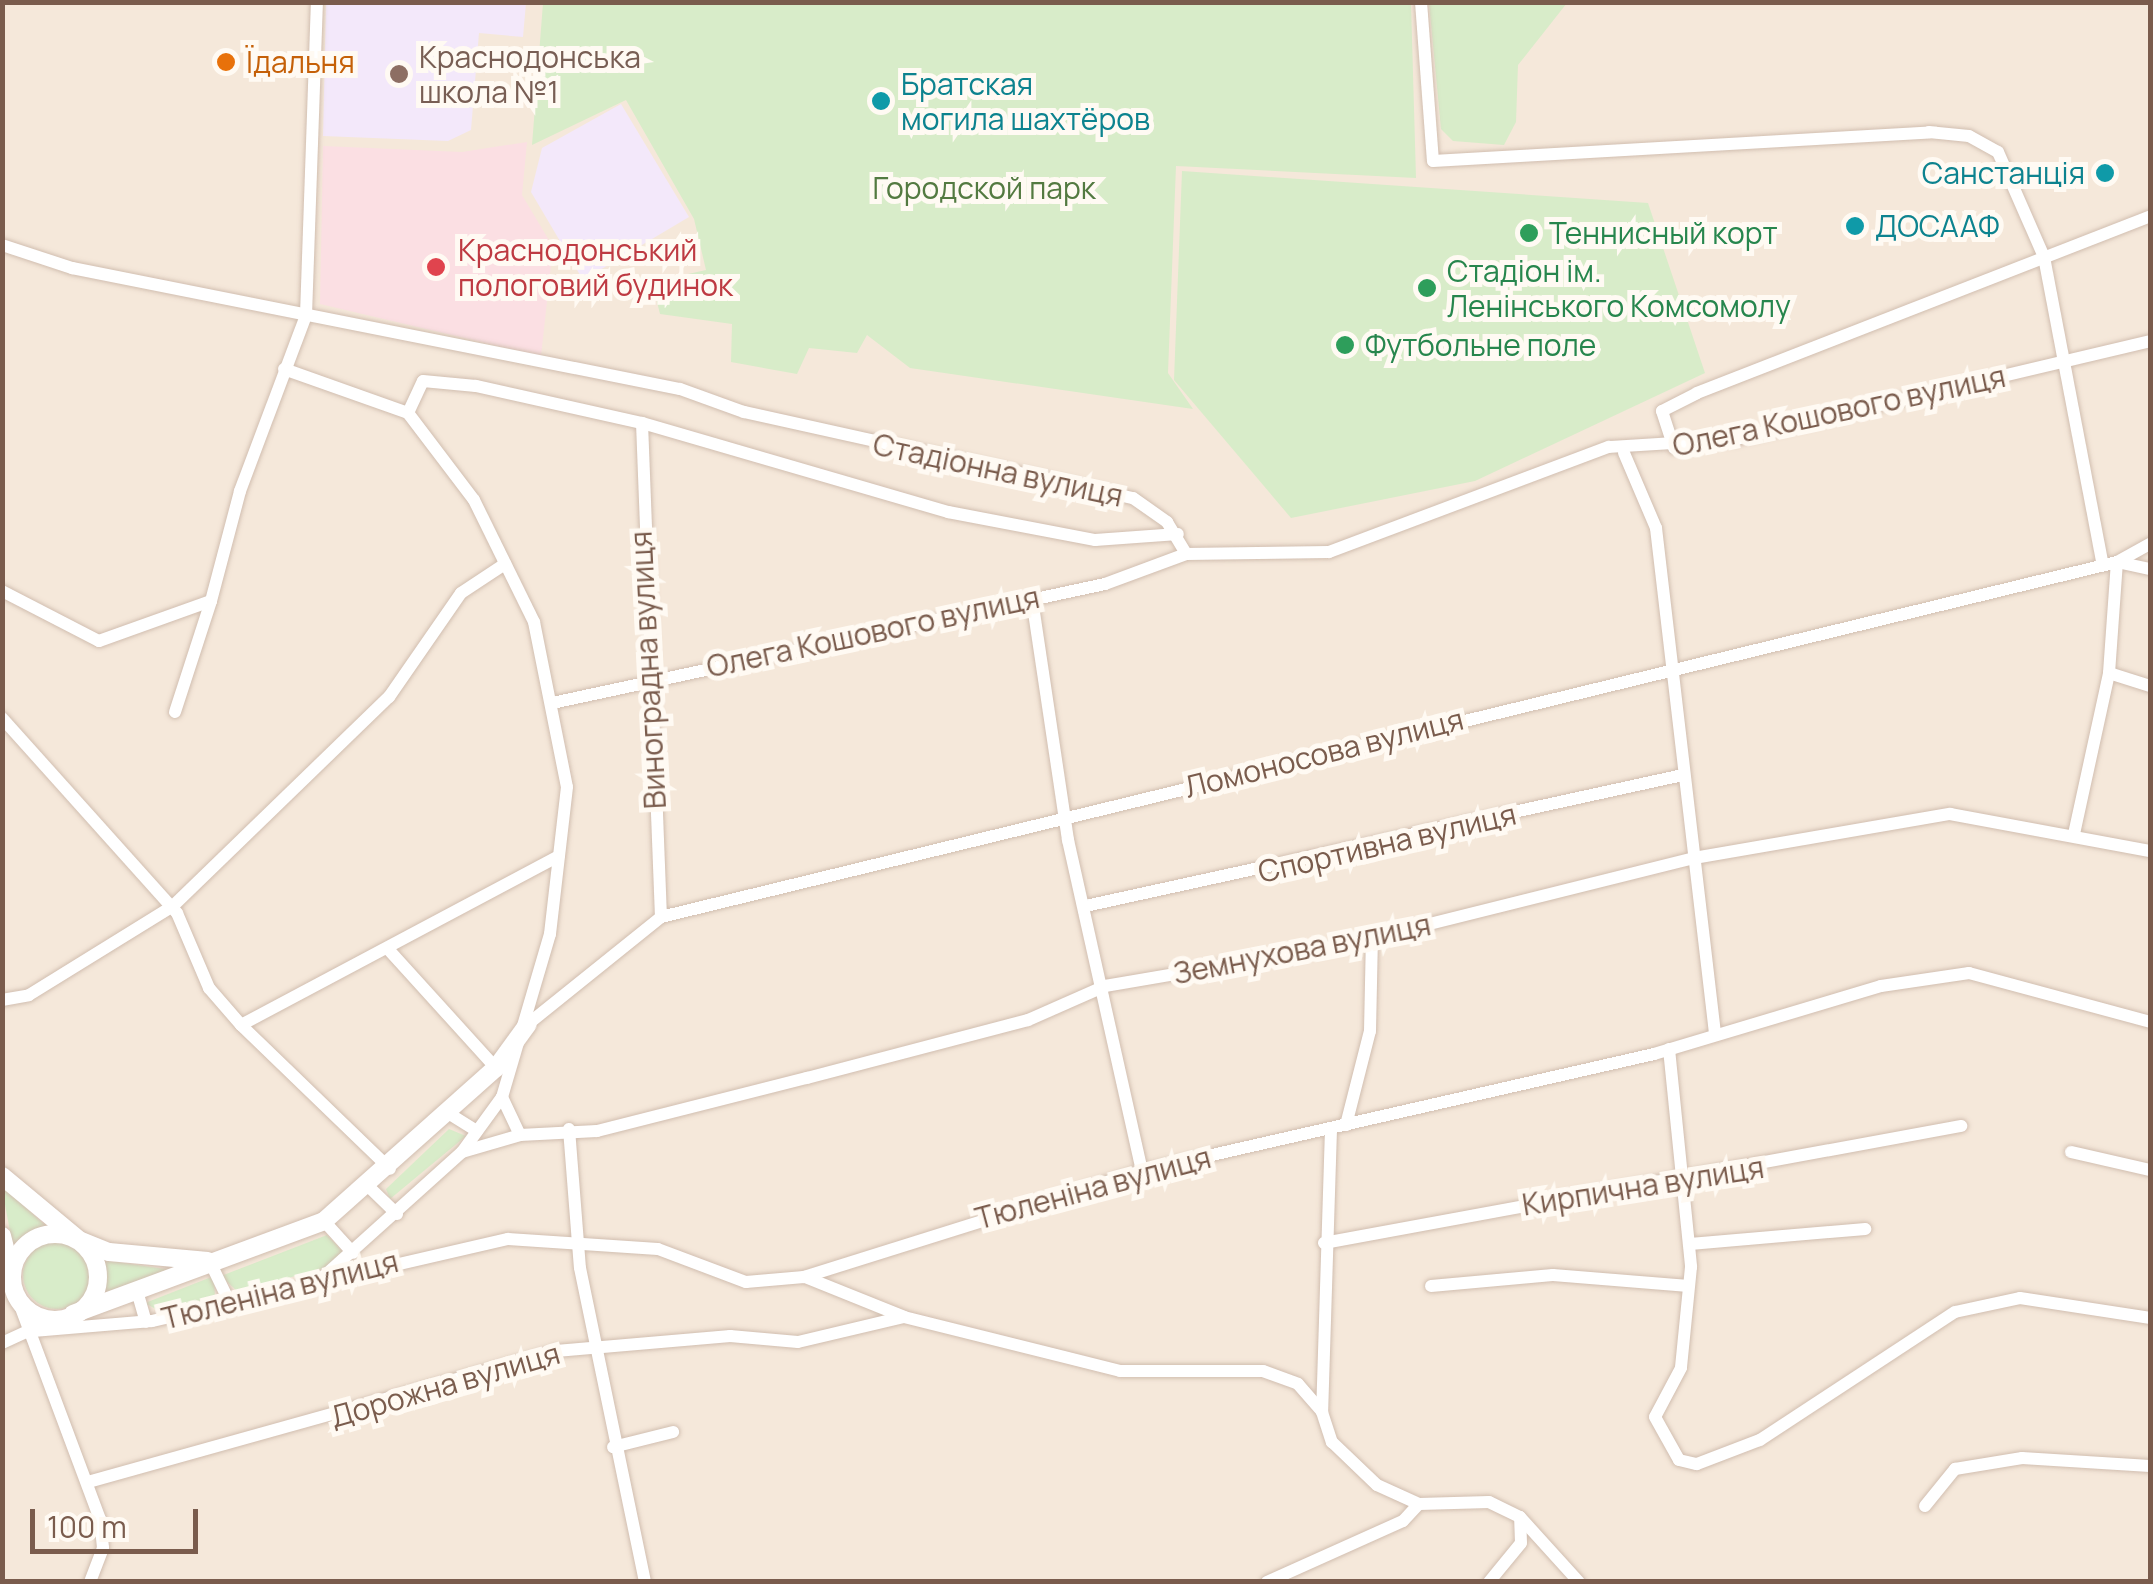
<!DOCTYPE html>
<html>
<head>
<meta charset="utf-8">
<style>
	body { margin:0 }
	#map { position:relative; width:2153px; height:1584px; overflow:hidden; background:#fdf6ec; font-family:Manrope,sans-serif }
	div>[style] { position:absolute }
	.residential>* { inset:0; background:#f5e8da }
	.education>* { inset:0; background:#f3e8fa }
	.medical>* { inset:0; background:#fbdfe3 }
	.green>* { inset:0; background:#d8ecc9 }
	.round { border-radius:50% }
	.roads { filter:drop-shadow(0 0 2px #d1beb0) drop-shadow(0 0 2px #d1beb0) }
	.minor>* { height:12px; margin:-6px; padding:0 6px; transform-origin:6px; border-radius:6px; background:#fff }
	.tertiary>* { height:18px; margin:-9px; padding:0 9px; transform-origin:9px; border-radius:9px; background:#fff }
	.tertiary>.ring { margin:-9px; padding:0; box-sizing:content-box; background:none; border:18px solid #fff; border-radius:50% }
	.dots>* { width:28px; height:28px; translate:-50% -50%; box-sizing:border-box; border:5px solid #fffaf3; border-radius:50% }
	span { translate:-50% -50%; white-space:nowrap; text-align:center; line-height:1.15; -webkit-text-stroke:10px #fffaf3; paint-order:stroke }
	.education-label { font-size:30px; color:#785e54 }
	.left { translate:0 -50%; text-align:left }
	.food-label { font-size:30px; color:#c56008 }
	.culture-label { font-size:30px; color:#0d838f }
	.right { translate:-100% -50%; text-align:right }
	.park-label { font-size:30px; color:#537a41 }
	.leisure-label { font-size:30px; color:#27864d }
	.health-label { font-size:30px; color:#be3a42 }
	.street-label { font-size:30px; color:#7a5c4d }
	.frame { position:absolute; inset:0; border:5px solid #7a5c4d; pointer-events:none }
	.scale { position:absolute; left:30px; top:1509px; width:168px; height:45px; box-sizing:border-box; border:5px solid #7a5c4d; border-top:0; padding-left:12px; font-size:30px; line-height:35px; white-space:nowrap; color:#7a5c4d; -webkit-text-stroke:8px #fffaf3; paint-order:stroke }
</style>
</head>
<body>
<div id="map">
	<div class="residential">
		<i style="clip-path:polygon(3px 3px,2150px 3px,2150px 1581px,3px 1581px)"></i>
	</div>
	<div class="education">
		<i style="clip-path:polygon(326px 3px,526px 3px,523px 37px,479px 33px,471px 130px,448px 141px,323px 136px)"></i>
		<i style="clip-path:polygon(621px 104px,689px 217px,583px 280px,531px 192px,542px 148px)"></i>
	</div>
	<div class="medical">
		<i style="clip-path:polygon(527px 142px,522px 195px,553px 247px,541px 356px,320px 304px,323px 146px,462px 152px)"></i>
	</div>
	<div class="green">
		<i style="clip-path:polygon(543px 3px,1411px 3px,1416px 178px,1176px 166px,1168px 373px,1193px 409px,910px 368px,867px 335px,857px 353px,809px 348px,797px 374px,731px 362px,732px 324px,660px 314px,652px 282px,706px 270px,694px 219px,626px 100px,532px 145px)"></i>
		<i style="clip-path:polygon(1429px 3px,1567px 3px,1518px 65px,1516px 122px,1504px 145px,1453px 141px,1441px 129px)"></i>
		<i style="clip-path:polygon(1182px 171px,1648px 203px,1705px 373px,1475px 481px,1291px 518px,1174px 380px)"></i>
		<i style="clip-path:polygon(449px 1129px,466px 1136px,390px 1199px,386px 1189px)"></i>
		<i style="clip-path:polygon(2px 1186px,47px 1227px,13px 1247px,3px 1194px)"></i>
		<i style="clip-path:polygon(327px 1235px,343px 1252px,324px 1268px,238px 1292px,221px 1276px)"></i>
		<i class="round" style="left:23px;top:1241px;width:68px;height:68px"></i>
		<i style="clip-path:polygon(103px 1260px,172px 1270px,103px 1297px)"></i>
		<i style="clip-path:polygon(214px 1276px,215px 1298px,159px 1311px,145px 1303px)"></i>
	</div>
	<div class="roads">
		<div class="minor">
			<i style="left:1421px;top:2px;width:159px;rotate:85.7deg"></i>
			<i style="left:1433px;top:161px;width:497px;rotate:-3.3deg"></i>
			<i style="left:1929px;top:132px;width:40px;rotate:5.7deg"></i>
			<i style="left:1969px;top:136px;width:33px;rotate:29deg"></i>
			<i style="left:1998px;top:152px;width:115px;rotate:66.3deg"></i>
			<i style="left:2044px;top:257px;width:309px;rotate:79.2deg"></i>
			<i style="left:2px;top:245px;width:74px;rotate:18.2deg"></i>
			<i style="left:72px;top:268px;width:620px;rotate:11.26deg"></i>
			<i style="left:680px;top:389px;width:68px;rotate:19.8deg"></i>
			<i style="left:744px;top:412px;width:398px;rotate:12.5deg"></i>
			<i style="left:1133px;top:498px;width:42px;rotate:35.2deg"></i>
			<i style="left:1167px;top:522px;width:37px;rotate:59deg"></i>
			<i style="left:1186px;top:554px;width:86px;rotate:159.7deg"></i>
			<i style="left:1105px;top:584px;width:561px;rotate:167.85deg"></i>
			<i style="left:284px;top:369px;width:132px;rotate:19.5deg"></i>
			<i style="left:408px;top:413px;width:109px;rotate:52.8deg"></i>
			<i style="left:474px;top:500px;width:136px;rotate:63.8deg"></i>
			<i style="left:534px;top:622px;width:168px;rotate:78.7deg"></i>
			<i style="left:567px;top:787px;width:148px;rotate:96.6deg"></i>
			<i style="left:550px;top:934px;width:170px;rotate:106.4deg"></i>
			<i style="left:502px;top:1097px;width:68px;rotate:126deg"></i>
			<i style="left:462px;top:1152px;width:188px;rotate:138deg"></i>
			<i style="left:408px;top:413px;width:35px;rotate:-65deg"></i>
			<i style="left:423px;top:381px;width:53px;rotate:5.4deg"></i>
			<i style="left:476px;top:386px;width:170px;rotate:12.6deg"></i>
			<i style="left:642px;top:423px;width:319px;rotate:16.2deg"></i>
			<i style="left:948px;top:512px;width:150px;rotate:10.8deg"></i>
			<i style="left:1095px;top:540px;width:83px;rotate:-4.1deg"></i>
			<i style="left:642px;top:423px;width:494px;rotate:87.8deg"></i>
			<i style="left:1674px;top:448px;width:39px;rotate:-108deg"></i>
			<i style="left:1662px;top:411px;width:39px;rotate:-27deg"></i>
			<i style="left:1697px;top:393px;width:486px;rotate:-21.3deg"></i>
			<i style="left:1624px;top:453px;width:82px;rotate:66.9deg"></i>
			<i style="left:1656px;top:528px;width:508px;rotate:83.34deg"></i>
			<i style="left:1186px;top:554px;width:143px;rotate:-0.8deg"></i>
			<i style="left:1329px;top:552px;width:299px;rotate:-20.6deg"></i>
			<i style="left:1609px;top:447px;width:127px;rotate:-3.6deg"></i>
			<i style="left:1736px;top:439px;width:425px;rotate:-13.3deg"></i>
			<i style="left:2px;top:591px;width:109px;rotate:27.3deg"></i>
			<i style="left:99px;top:641px;width:119px;rotate:-19.7deg"></i>
			<i style="left:211px;top:601px;width:114px;rotate:-75.2deg"></i>
			<i style="left:240px;top:491px;width:188px;rotate:-69.4deg"></i>
			<i style="left:306px;top:315px;width:313px;rotate:-88deg"></i>
			<i style="left:1032px;top:599px;width:244px;rotate:81.5deg"></i>
			<i style="left:1068px;top:840px;width:339px;rotate:77.4deg"></i>
			<i style="left:2109px;top:673px;width:43px;rotate:17.6deg"></i>
			<i style="left:175px;top:712px;width:117px;rotate:-72deg"></i>
			<i style="left:2px;top:718px;width:262px;rotate:48.1deg"></i>
			<i style="left:177px;top:913px;width:82px;rotate:66.9deg"></i>
			<i style="left:209px;top:988px;width:49px;rotate:49.1deg"></i>
			<i style="left:241px;top:1025px;width:207px;rotate:44deg"></i>
			<i style="left:2074px;top:834px;width:165px;rotate:-77.7deg"></i>
			<i style="left:2109px;top:673px;width:111px;rotate:-85.9deg"></i>
			<i style="left:2117px;top:562px;width:34px;rotate:12deg"></i>
			<i style="left:1090px;top:905px;width:607px;rotate:-12.37deg"></i>
			<i style="left:388px;top:949px;width:161px;rotate:47.8deg"></i>
			<i style="left:2px;top:1000px;width:27px;rotate:-10deg"></i>
			<i style="left:29px;top:995px;width:169px;rotate:-31.7deg"></i>
			<i style="left:173px;top:906px;width:301px;rotate:-44.1deg"></i>
			<i style="left:389px;top:697px;width:126px;rotate:-55.3deg"></i>
			<i style="left:461px;top:593px;width:53px;rotate:-33.4deg"></i>
			<i style="left:528px;top:1024px;width:171px;rotate:-38.8deg"></i>
			<i style="left:661px;top:917px;width:1499px;rotate:-13.7deg"></i>
			<i style="left:2117px;top:562px;width:38px;rotate:-29deg"></i>
			<i style="left:241px;top:1025px;width:360px;rotate:-28deg"></i>
			<i style="left:1669px;top:1049px;width:219px;rotate:84.2deg"></i>
			<i style="left:1691px;top:1267px;width:101px;rotate:95.7deg"></i>
			<i style="left:1681px;top:1368px;width:55px;rotate:118deg"></i>
			<i style="left:1655px;top:1417px;width:49px;rotate:60.8deg"></i>
			<i style="left:1679px;top:1460px;width:18px;rotate:13deg"></i>
			<i style="left:1697px;top:1464px;width:67px;rotate:-20.9deg"></i>
			<i style="left:1760px;top:1440px;width:233px;rotate:-33.3deg"></i>
			<i style="left:1955px;top:1312px;width:66px;rotate:-12.2deg"></i>
			<i style="left:2020px;top:1298px;width:132px;rotate:8.7deg"></i>
			<i style="left:502px;top:1097px;width:42px;rotate:64.7deg"></i>
			<i style="left:448px;top:1113px;width:34px;rotate:32deg"></i>
			<i style="left:1346px;top:1125px;width:97px;rotate:-75.7deg"></i>
			<i style="left:1370px;top:1031px;width:93px;rotate:-88.8deg"></i>
			<i style="left:569px;top:1129px;width:139px;rotate:85.5deg"></i>
			<i style="left:580px;top:1268px;width:321px;rotate:78.3deg"></i>
			<i style="left:1331px;top:1129px;width:283px;rotate:91.8deg"></i>
			<i style="left:1322px;top:1412px;width:32px;rotate:72deg"></i>
			<i style="left:1332px;top:1442px;width:62px;rotate:43.7deg"></i>
			<i style="left:1377px;top:1485px;width:46px;rotate:24.3deg"></i>
			<i style="left:1419px;top:1504px;width:70px;rotate:-1.6deg"></i>
			<i style="left:1489px;top:1502px;width:34px;rotate:26deg"></i>
			<i style="left:1520px;top:1517px;width:88px;rotate:47.8deg"></i>
			<i style="left:462px;top:1152px;width:60px;rotate:-16.3deg"></i>
			<i style="left:520px;top:1135px;width:77px;rotate:-3deg"></i>
			<i style="left:597px;top:1131px;width:217px;rotate:-14.2deg"></i>
			<i style="left:807px;top:1078px;width:228px;rotate:-14.7deg"></i>
			<i style="left:1028px;top:1020px;width:84px;rotate:-23.8deg"></i>
			<i style="left:1105px;top:986px;width:243px;rotate:-9.7deg"></i>
			<i style="left:1345px;top:945px;width:360px;rotate:-14deg"></i>
			<i style="left:1694px;top:858px;width:260px;rotate:-9.8deg"></i>
			<i style="left:1950px;top:814px;width:203px;rotate:10.5deg"></i>
			<i style="left:2071px;top:1152px;width:81px;rotate:12.8deg"></i>
			<i style="left:369px;top:1187px;width:39px;rotate:44deg"></i>
			<i style="left:324px;top:1221px;width:43px;rotate:47.8deg"></i>
			<i style="left:1324px;top:1243px;width:648px;rotate:-10.41deg"></i>
			<i style="left:1690px;top:1244px;width:176px;rotate:-4.9deg"></i>
			<i style="left:211px;top:1264px;width:41px;rotate:64.1deg"></i>
			<i style="left:805px;top:1277px;width:105px;rotate:21.9deg"></i>
			<i style="left:1431px;top:1286px;width:122px;rotate:-5.2deg"></i>
			<i style="left:1553px;top:1275px;width:136px;rotate:4.6deg"></i>
			<i style="left:137px;top:1291px;width:32px;rotate:74deg"></i>
			<i style="left:18px;top:1300px;width:234px;rotate:69.5deg"></i>
			<i style="left:100px;top:1519px;width:29px;rotate:84deg"></i>
			<i style="left:103px;top:1548px;width:36px;rotate:111deg"></i>
			<i style="left:33px;top:1331px;width:119px;rotate:-4.8deg"></i>
			<i style="left:152px;top:1321px;width:365px;rotate:-13deg"></i>
			<i style="left:508px;top:1239px;width:150px;rotate:3.8deg"></i>
			<i style="left:658px;top:1249px;width:94px;rotate:20.6deg"></i>
			<i style="left:746px;top:1282px;width:58px;rotate:-4.9deg"></i>
			<i style="left:804px;top:1277px;width:354px;rotate:-17.4deg"></i>
			<i style="left:1142px;top:1171px;width:525px;rotate:-12.87deg"></i>
			<i style="left:1654px;top:1054px;width:237px;rotate:-16.7deg"></i>
			<i style="left:1881px;top:986px;width:89px;rotate:-8.4deg"></i>
			<i style="left:1969px;top:973px;width:188px;rotate:15.1deg"></i>
			<i style="left:2px;top:1343px;width:55px;rotate:-24.7deg"></i>
			<i style="left:613px;top:1447px;width:62px;rotate:-14deg"></i>
			<i style="left:88px;top:1482px;width:486px;rotate:-15.6deg"></i>
			<i style="left:556px;top:1351px;width:175px;rotate:-4.9deg"></i>
			<i style="left:730px;top:1336px;width:68px;rotate:5deg"></i>
			<i style="left:798px;top:1342px;width:109px;rotate:-13.3deg"></i>
			<i style="left:904px;top:1317px;width:223px;rotate:14deg"></i>
			<i style="left:1120px;top:1371px;width:143px"></i>
			<i style="left:1263px;top:1371px;width:37px;rotate:20deg"></i>
			<i style="left:1298px;top:1384px;width:37px;rotate:49deg"></i>
			<i style="left:1925px;top:1506px;width:48px;rotate:-51deg"></i>
			<i style="left:1955px;top:1469px;width:68px;rotate:-9.3deg"></i>
			<i style="left:2022px;top:1458px;width:128px;rotate:3.6deg"></i>
			<i style="left:1267px;top:1582px;width:149px;rotate:-24.2deg"></i>
			<i style="left:1403px;top:1521px;width:23px;rotate:-47deg"></i>
			<i style="left:1489px;top:1582px;width:50px;rotate:-50.6deg"></i>
			<i style="left:1521px;top:1543px;width:26px;rotate:-92deg"></i>
		</div>
		<div class="tertiary">
			<i style="left:2px;top:1176px;width:100px;rotate:39.7deg"></i>
			<i style="left:79px;top:1240px;width:32px;rotate:22deg"></i>
			<i style="left:109px;top:1252px;width:99px;rotate:5.2deg"></i>
			<i class="ring" style="left:12px;top:1234px;width:68px;height:68px"></i>
			<i style="left:2px;top:1236px;width:37px;rotate:76deg"></i>
			<i style="left:73px;top:1314px;width:268px;rotate:-20.3deg"></i>
			<i style="left:324px;top:1221px;width:230px;rotate:-41.7deg"></i>
			<i style="left:496px;top:1068px;width:54px;rotate:-54deg"></i>
		</div>
	</div>
	<div class="dots">
		<i style="left:226px;top:62px;background:#e8710a"></i>
		<i style="left:399px;top:74px;background:#8d6e63"></i>
		<i style="left:881px;top:101px;background:#0f9aa8"></i>
		<i style="left:2105px;top:173px;background:#0f9aa8"></i>
		<i style="left:1855px;top:226px;background:#0f9aa8"></i>
		<i style="left:1529px;top:233px;background:#2e9e5b"></i>
		<i style="left:436px;top:267px;background:#e0444e"></i>
		<i style="left:1427px;top:288px;background:#2e9e5b"></i>
		<i style="left:1345px;top:345px;background:#2e9e5b"></i>
	</div>
	<div class="education-label">
		<span class="left" style="left:419px;top:74px">Краснодонська<br>школа №1</span>
	</div>
	<div class="food-label">
		<span class="left" style="left:246px;top:62px">Їдальня</span>
	</div>
	<div class="culture-label">
		<span class="left" style="left:901px;top:101px">Братская<br>могила шахтёров</span>
		<span class="right" style="left:2085px;top:173px">Санстанція</span>
		<span class="left" style="left:1875px;top:226px">ДОСААФ</span>
	</div>
	<div class="park-label">
		<span style="left:984px;top:188px">Городской парк</span>
	</div>
	<div class="leisure-label">
		<span class="left" style="left:1549px;top:233px">Теннисный корт</span>
		<span class="left" style="left:1447px;top:288px">Стадіон ім.<br>Ленінського Комсомолу</span>
		<span class="left" style="left:1365px;top:345px">Футбольне поле</span>
	</div>
	<div class="health-label">
		<span class="left" style="left:458px;top:267px">Краснодонський<br>пологовий будинок</span>
	</div>
	<div class="street-label">
		<span style="left:1839px;top:411px;rotate:-12deg">Олега Кошового вулиця</span>
		<span style="left:998px;top:470px;rotate:12deg">Стадіонна вулиця</span>
		<span style="left:873px;top:632px;rotate:-12deg">Олега Кошового вулиця</span>
		<span style="left:648px;top:670px;rotate:-93deg">Виноградна вулиця</span>
		<span style="left:1324px;top:753px;rotate:-14deg">Ломоносова вулиця</span>
		<span style="left:1387px;top:843px;rotate:-13deg">Спортивна вулиця</span>
		<span style="left:1302px;top:949px;rotate:-11deg">Земнухова вулиця</span>
		<span style="left:1643px;top:1186px;rotate:-9deg">Кирпична вулиця</span>
		<span style="left:1093px;top:1188px;rotate:-15deg">Тюленіна вулиця</span>
		<span style="left:280px;top:1290px;rotate:-14deg">Тюленіна вулиця</span>
		<span style="left:445px;top:1385px;rotate:-16deg">Дорожна вулиця</span>
	</div>
	<div class="frame"></div>
	<div class="scale">100 m</div>
</div>
</body>
</html>
